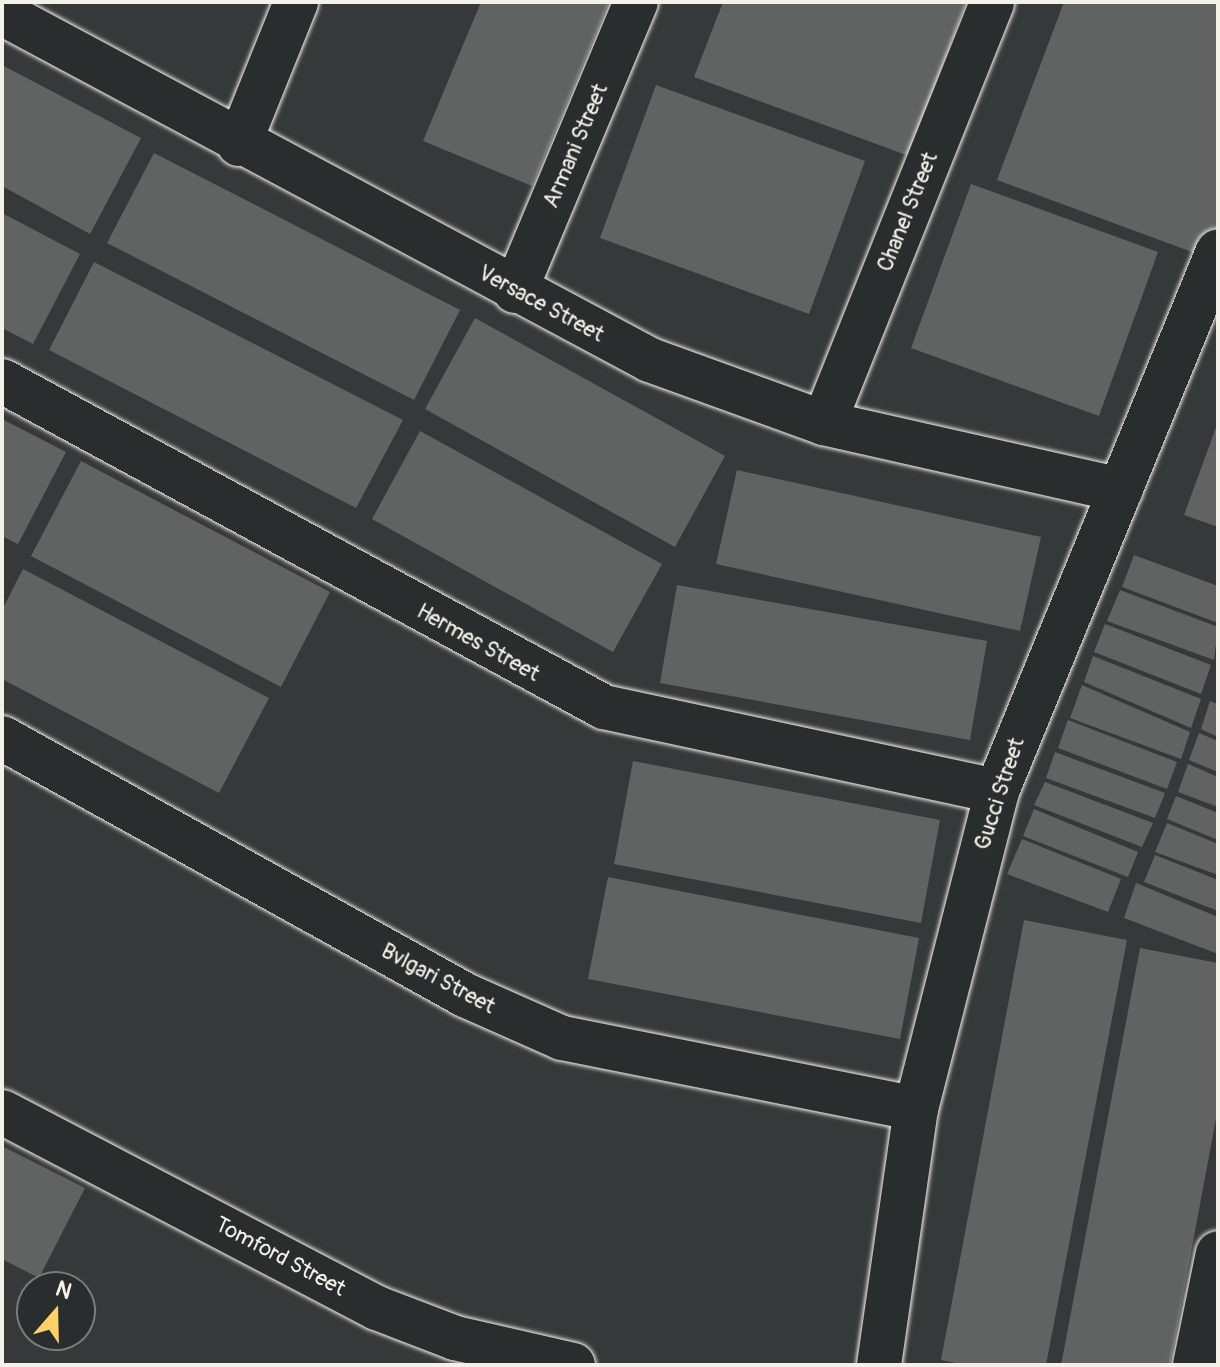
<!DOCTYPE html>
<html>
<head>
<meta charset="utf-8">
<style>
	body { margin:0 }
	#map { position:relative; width:1220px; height:1367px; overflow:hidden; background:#363939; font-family:Pangolin,sans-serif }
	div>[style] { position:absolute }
	.building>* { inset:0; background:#616362 }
	.roads { filter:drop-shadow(0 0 2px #f4f1e8) drop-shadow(0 0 2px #f4f1e8) }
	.street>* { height:44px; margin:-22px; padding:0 22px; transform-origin:22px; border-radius:22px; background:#2a2d2e }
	span { translate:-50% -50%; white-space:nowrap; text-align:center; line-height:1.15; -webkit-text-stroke:6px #2a2d2e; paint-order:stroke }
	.street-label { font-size:22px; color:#f4f1e8 }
	.frame { position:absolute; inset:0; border:4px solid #f4f1e8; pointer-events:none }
	.north { position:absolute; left:16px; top:1271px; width:80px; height:80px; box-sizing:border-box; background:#2a2d2e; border:2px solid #7b7b78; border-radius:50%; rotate:20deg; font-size:22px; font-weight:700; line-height:32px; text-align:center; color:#f4f1e8 }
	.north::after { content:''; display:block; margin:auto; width:28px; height:36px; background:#ffd166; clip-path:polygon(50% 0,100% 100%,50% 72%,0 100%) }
</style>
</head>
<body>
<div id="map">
	<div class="building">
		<i style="clip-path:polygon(481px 2px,609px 2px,532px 186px,423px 141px)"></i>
		<i style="clip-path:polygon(723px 2px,966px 2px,909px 156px,694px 77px)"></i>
		<i style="clip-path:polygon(1064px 2px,1218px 2px,1218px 241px,1211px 259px,997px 180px)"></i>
		<i style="clip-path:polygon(2px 65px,141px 138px,90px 234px,2px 186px)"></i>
		<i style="clip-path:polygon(656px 85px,865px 161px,809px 314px,600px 238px)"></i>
		<i style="clip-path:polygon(154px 153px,460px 310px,414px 400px,107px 243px)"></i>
		<i style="clip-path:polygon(971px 184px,1158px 252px,1099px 416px,911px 348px)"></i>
		<i style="clip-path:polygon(2px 213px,80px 254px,33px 344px,2px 328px)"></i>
		<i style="clip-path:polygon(94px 262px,403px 420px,356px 508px,49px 350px)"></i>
		<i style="clip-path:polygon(475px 318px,725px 456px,675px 547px,425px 409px)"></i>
		<i style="clip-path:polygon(2px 419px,66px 452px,18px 544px,2px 536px)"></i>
		<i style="clip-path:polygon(1218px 422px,1218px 527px,1184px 515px)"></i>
		<i style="clip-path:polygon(420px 431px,662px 564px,613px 652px,372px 519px)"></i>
		<i style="clip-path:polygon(81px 461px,330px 592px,281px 687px,31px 556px)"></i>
		<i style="clip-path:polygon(737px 470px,1041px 537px,1020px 631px,716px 564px)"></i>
		<i style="clip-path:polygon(1134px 555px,1218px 586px,1218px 623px,1122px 587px)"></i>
		<i style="clip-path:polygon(23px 569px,269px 698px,219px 793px,2px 679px,2px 610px)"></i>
		<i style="clip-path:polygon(677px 585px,987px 641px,970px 740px,660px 683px)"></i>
		<i style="clip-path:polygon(1120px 590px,1218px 627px,1214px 660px,1107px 621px)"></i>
		<i style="clip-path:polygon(1105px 624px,1211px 665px,1201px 694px,1094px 652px)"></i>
		<i style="clip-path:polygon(1093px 656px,1201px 699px,1191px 728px,1084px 682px)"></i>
		<i style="clip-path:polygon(1082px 685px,1190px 732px,1181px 759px,1070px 718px)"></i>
		<i style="clip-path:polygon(1210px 701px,1218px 704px,1218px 737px,1201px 729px)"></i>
		<i style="clip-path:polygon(1068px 720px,1177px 762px,1167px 789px,1058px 748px)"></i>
		<i style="clip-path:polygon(1199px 733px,1218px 741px,1218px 772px,1189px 760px)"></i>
		<i style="clip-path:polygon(1055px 752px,1165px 793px,1155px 818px,1046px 778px)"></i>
		<i style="clip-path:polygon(633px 761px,940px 820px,921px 923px,614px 864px)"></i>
		<i style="clip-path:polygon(1188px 764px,1218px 777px,1218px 807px,1178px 792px)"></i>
		<i style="clip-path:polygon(1045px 782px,1153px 823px,1142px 847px,1034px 805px)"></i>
		<i style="clip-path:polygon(1176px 796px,1218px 813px,1218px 840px,1167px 819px)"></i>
		<i style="clip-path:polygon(1034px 809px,1138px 852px,1128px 877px,1023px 836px)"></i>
		<i style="clip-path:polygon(1167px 823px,1218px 844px,1218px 875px,1155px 852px)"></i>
		<i style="clip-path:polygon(1022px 839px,1121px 879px,1108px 912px,1007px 874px)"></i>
		<i style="clip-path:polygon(1155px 855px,1218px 880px,1218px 911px,1144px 882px)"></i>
		<i style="clip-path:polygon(608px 877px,919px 938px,900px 1039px,588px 979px)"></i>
		<i style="clip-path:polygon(1136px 883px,1218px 917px,1218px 954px,1124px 918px)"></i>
		<i style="clip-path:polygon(1024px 920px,1127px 940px,1046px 1365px,965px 1365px,941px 1360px)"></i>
		<i style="clip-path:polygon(1140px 948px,1218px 963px,1218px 1108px,1170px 1365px,1061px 1365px)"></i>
		<i style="clip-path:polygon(2px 1146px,85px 1188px,39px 1278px,2px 1259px)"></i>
	</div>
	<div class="roads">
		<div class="street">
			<i style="left:2px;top:13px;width:735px;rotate:28.17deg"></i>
			<i style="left:650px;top:360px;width:185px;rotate:19.9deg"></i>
			<i style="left:824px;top:423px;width:304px;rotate:12.7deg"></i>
			<i style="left:239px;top:144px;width:153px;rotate:-68.1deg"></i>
			<i style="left:515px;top:291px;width:313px;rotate:-67.3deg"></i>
			<i style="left:2px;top:381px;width:685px;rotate:28.44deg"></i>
			<i style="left:604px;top:707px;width:402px;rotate:12.1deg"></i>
			<i style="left:824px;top:423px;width:453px;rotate:-68.2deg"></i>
			<i style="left:2px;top:738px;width:530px;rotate:29.03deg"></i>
			<i style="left:465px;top:995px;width:106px;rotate:23.9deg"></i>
			<i style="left:562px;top:1038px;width:361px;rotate:11.3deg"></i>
			<i style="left:2px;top:1112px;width:423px;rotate:27.6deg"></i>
			<i style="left:377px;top:1308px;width:84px;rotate:21deg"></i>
			<i style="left:455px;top:1338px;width:121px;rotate:12.9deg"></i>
			<i style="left:879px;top:1365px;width:259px;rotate:-81.8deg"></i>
			<i style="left:916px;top:1109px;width:328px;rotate:-75.7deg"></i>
			<i style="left:997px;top:791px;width:583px;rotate:-67.74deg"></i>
			<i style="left:1195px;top:1365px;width:114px;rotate:-78.4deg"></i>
		</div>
	</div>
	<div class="street-label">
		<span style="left:576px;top:146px;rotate:-67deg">Armani Street</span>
		<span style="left:908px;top:212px;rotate:-68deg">Chanel Street</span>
		<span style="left:541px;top:304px;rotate:28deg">Versace Street</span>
		<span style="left:478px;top:643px;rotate:29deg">Hermes Street</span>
		<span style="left:1000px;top:794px;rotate:-72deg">Gucci Street</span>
		<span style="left:438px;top:979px;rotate:28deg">Bvlgari Street</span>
		<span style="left:280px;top:1257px;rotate:28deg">Tomford Street</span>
	</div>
	<div class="frame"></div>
	<div class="north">N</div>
</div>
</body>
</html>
